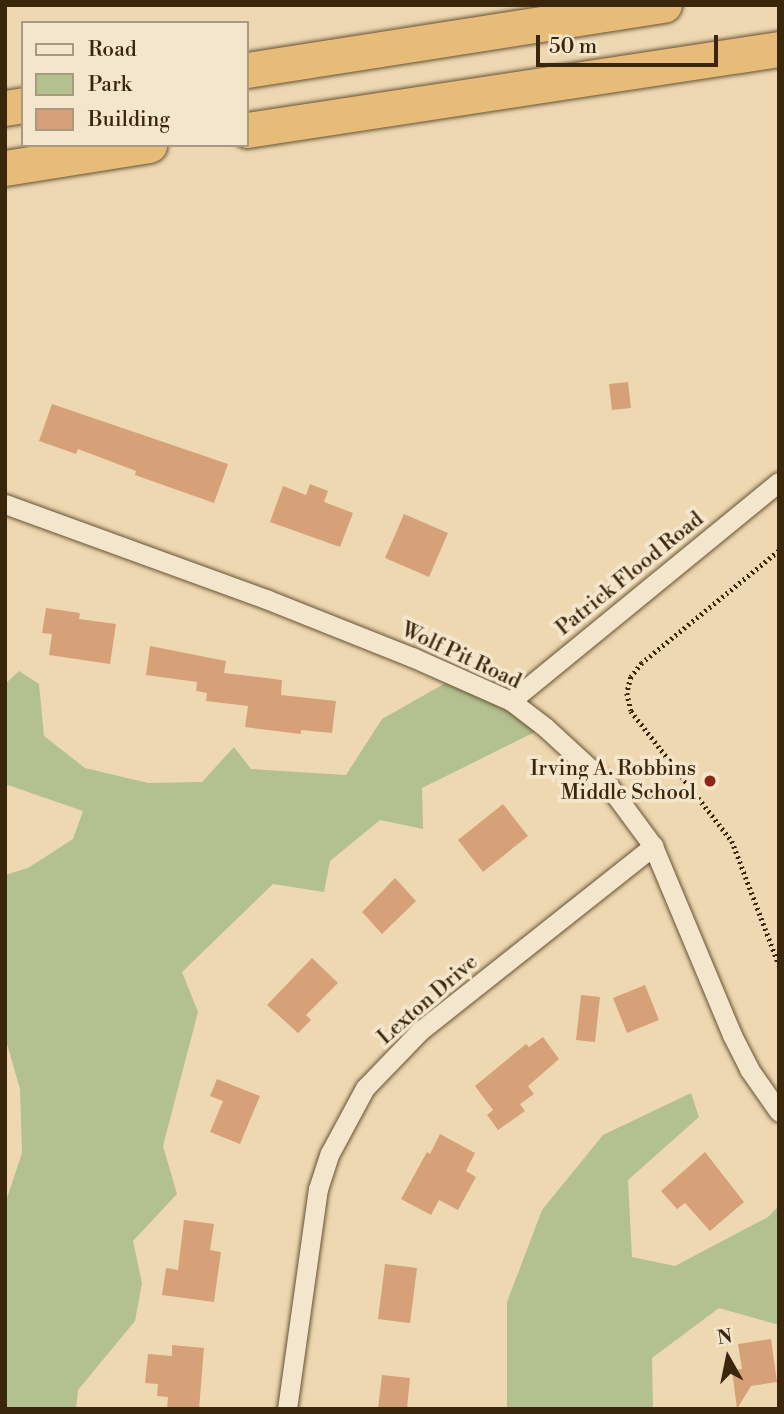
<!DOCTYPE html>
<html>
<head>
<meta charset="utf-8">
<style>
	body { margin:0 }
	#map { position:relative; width:784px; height:1414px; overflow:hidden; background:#eed8b2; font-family:"Libre Bodoni",serif }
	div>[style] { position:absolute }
	.green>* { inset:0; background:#b3c090 }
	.building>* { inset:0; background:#d6a178 }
	.path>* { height:4.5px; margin-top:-2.25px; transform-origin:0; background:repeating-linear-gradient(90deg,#3a260a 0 2px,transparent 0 5.5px) }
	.roads { filter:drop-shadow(0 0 2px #675234) drop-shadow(0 0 2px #675234) }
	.minor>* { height:19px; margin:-9.5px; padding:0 9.5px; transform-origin:9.5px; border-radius:9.5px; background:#f4e6cd }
	.motorway>* { height:35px; margin:-17.5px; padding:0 17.5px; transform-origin:17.5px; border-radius:17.5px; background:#e7bc79 }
	.dots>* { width:19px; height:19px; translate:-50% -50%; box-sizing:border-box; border:4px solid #f4e6cd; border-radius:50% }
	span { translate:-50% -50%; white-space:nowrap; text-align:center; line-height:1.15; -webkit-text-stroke:7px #f4e6cd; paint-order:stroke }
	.street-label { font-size:21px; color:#3a260a }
	.poi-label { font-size:21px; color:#3a260a }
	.right { translate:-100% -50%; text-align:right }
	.frame { position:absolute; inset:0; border:7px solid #3a260a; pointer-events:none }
	.legend { position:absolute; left:21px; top:21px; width:228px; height:126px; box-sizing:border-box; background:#f4e6cd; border:2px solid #aa997f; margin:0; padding:9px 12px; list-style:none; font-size:21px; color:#3a260a }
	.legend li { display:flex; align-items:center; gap:14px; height:35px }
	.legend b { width:35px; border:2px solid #aa997f }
	.north { position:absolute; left:693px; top:1323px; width:70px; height:70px; -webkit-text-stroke:5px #f4e6cd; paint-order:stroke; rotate:351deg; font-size:19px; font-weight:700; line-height:28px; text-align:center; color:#3a260a }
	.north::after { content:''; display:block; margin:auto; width:24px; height:32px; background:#3a260a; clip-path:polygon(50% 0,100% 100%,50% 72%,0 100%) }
	.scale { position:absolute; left:536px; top:35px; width:182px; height:32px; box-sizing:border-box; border:4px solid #3a260a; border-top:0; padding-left:9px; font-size:21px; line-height:24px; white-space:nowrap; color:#3a260a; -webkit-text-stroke:5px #f4e6cd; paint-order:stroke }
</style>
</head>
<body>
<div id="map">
	<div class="green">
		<i style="clip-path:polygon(19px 671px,39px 684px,44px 736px,85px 768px,148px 783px,202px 782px,234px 747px,251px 769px,346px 775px,382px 719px,458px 676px,545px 727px,422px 788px,423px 829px,380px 820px,330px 861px,324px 892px,273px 884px,182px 972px,198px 1012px,163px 1146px,177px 1194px,133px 1241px,142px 1283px,135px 1321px,78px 1390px,76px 1409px,5px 1408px,5px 1204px,22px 1153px,20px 1089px,5px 1037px,5px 875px,28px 868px,73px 839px,83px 811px,5px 784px,5px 684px)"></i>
		<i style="clip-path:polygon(691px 1093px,699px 1117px,628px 1180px,632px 1257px,675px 1266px,768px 1217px,779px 1206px,779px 1325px,719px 1308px,652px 1358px,653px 1409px,507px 1409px,507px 1302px,542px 1210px,603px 1135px)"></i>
	</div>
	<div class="building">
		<i style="clip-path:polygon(628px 382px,631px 408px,612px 410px,609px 384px)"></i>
		<i style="clip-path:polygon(52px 404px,228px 464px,214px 503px,135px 475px,136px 471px,78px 449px,76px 454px,39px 441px)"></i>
		<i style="clip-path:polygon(310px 484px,328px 491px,324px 502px,353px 513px,340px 547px,270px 522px,283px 486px,306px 495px)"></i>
		<i style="clip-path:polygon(404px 514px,448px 533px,429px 577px,385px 558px)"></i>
		<i style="clip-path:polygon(46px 608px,80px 613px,79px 619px,116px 624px,110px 664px,49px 655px,52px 634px,42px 633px)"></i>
		<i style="clip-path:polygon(150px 646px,226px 661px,224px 673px,282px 680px,281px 695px,336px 701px,332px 733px,301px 730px,301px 734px,245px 727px,248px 706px,206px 701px,207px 693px,196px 691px,197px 682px,146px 675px)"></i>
		<i style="clip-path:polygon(503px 804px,528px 836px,483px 872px,458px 840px)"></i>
		<i style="clip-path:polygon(395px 878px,416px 901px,382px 934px,362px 912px)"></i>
		<i style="clip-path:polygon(312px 958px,338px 983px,306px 1015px,311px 1020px,298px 1033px,267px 1005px)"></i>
		<i style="clip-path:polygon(645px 985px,659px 1020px,627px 1033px,613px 998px)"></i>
		<i style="clip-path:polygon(581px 995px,600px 997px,595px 1042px,576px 1040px)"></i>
		<i style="clip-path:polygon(543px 1037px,559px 1059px,528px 1086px,534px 1094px,520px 1104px,525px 1111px,498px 1130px,487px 1115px,493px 1110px,475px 1086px,526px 1044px,529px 1047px)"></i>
		<i style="clip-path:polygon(217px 1079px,260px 1096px,240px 1144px,210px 1132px,223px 1101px,210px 1096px)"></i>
		<i style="clip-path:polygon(440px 1134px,475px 1153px,466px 1171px,476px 1177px,458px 1210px,439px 1200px,431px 1215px,401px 1199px,427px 1152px,430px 1154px)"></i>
		<i style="clip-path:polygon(705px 1152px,744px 1202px,710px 1231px,685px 1203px,677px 1209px,661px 1191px)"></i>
		<i style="clip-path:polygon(184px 1220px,214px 1224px,210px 1250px,221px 1252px,214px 1302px,162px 1295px,166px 1268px,178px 1270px)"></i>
		<i style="clip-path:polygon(385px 1264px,417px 1268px,410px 1323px,378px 1319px)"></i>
		<i style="clip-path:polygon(771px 1339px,777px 1382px,751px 1386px,737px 1409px,732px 1370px,742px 1369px,738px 1344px)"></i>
		<i style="clip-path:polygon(172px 1345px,204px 1348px,199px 1409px,167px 1409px,168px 1397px,157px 1396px,158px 1384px,145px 1383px,148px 1354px,172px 1356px)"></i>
		<i style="clip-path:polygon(382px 1375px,410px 1378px,407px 1409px,378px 1409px)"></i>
	</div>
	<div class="path">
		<i style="left:779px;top:551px;width:177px;rotate:140.7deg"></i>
		<i style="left:642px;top:663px;width:18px;rotate:128deg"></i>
		<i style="left:631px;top:677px;width:16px;rotate:104deg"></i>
		<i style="left:627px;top:693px;width:18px;rotate:77deg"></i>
		<i style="left:631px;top:711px;width:165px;rotate:52.2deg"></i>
		<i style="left:732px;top:841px;width:133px;rotate:69.2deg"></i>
	</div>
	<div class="roads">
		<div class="minor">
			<i style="left:5px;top:504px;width:278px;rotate:20deg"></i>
			<i style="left:266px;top:599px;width:157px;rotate:21.7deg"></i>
			<i style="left:412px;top:657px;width:108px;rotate:24deg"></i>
			<i style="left:511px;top:701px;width:43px;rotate:37.4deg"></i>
			<i style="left:545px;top:727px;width:86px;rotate:42.6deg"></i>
			<i style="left:608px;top:785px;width:76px;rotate:53.6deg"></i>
			<i style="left:653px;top:846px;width:205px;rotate:67.3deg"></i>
			<i style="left:732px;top:1035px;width:38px;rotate:63deg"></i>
			<i style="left:749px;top:1069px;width:52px;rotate:55.1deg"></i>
			<i style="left:511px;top:701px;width:346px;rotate:-39.3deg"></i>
			<i style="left:287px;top:1409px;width:222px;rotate:-82deg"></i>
			<i style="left:318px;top:1189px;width:38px;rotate:-72deg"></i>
			<i style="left:330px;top:1153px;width:74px;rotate:-61.7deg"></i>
			<i style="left:365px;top:1088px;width:79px;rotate:-46deg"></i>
			<i style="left:420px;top:1031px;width:298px;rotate:-38.4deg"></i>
		</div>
		<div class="motorway">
			<i style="left:247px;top:70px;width:422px;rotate:-8.9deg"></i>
			<i style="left:5px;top:108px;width:18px;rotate:-9deg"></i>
			<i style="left:247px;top:130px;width:538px;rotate:-8.66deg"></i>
			<i style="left:5px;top:168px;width:146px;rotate:-9.1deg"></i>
		</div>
	</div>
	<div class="dots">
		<i style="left:710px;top:781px;background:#8f2418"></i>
	</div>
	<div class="street-label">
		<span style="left:630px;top:574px;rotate:-39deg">Patrick Flood Road</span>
		<span style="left:461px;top:656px;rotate:25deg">Wolf Pit Road</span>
		<span style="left:428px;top:1000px;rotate:-41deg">Lexton Drive</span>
	</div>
	<div class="poi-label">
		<span class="right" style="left:696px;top:781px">Irving A. Robbins<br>Middle School</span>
	</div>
	<div class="frame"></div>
	<ul class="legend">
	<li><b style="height:9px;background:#f4e6cd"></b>Road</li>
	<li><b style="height:19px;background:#b3c090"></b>Park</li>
	<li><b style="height:19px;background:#d6a178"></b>Building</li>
	</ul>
	<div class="north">N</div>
	<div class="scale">50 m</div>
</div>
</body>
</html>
